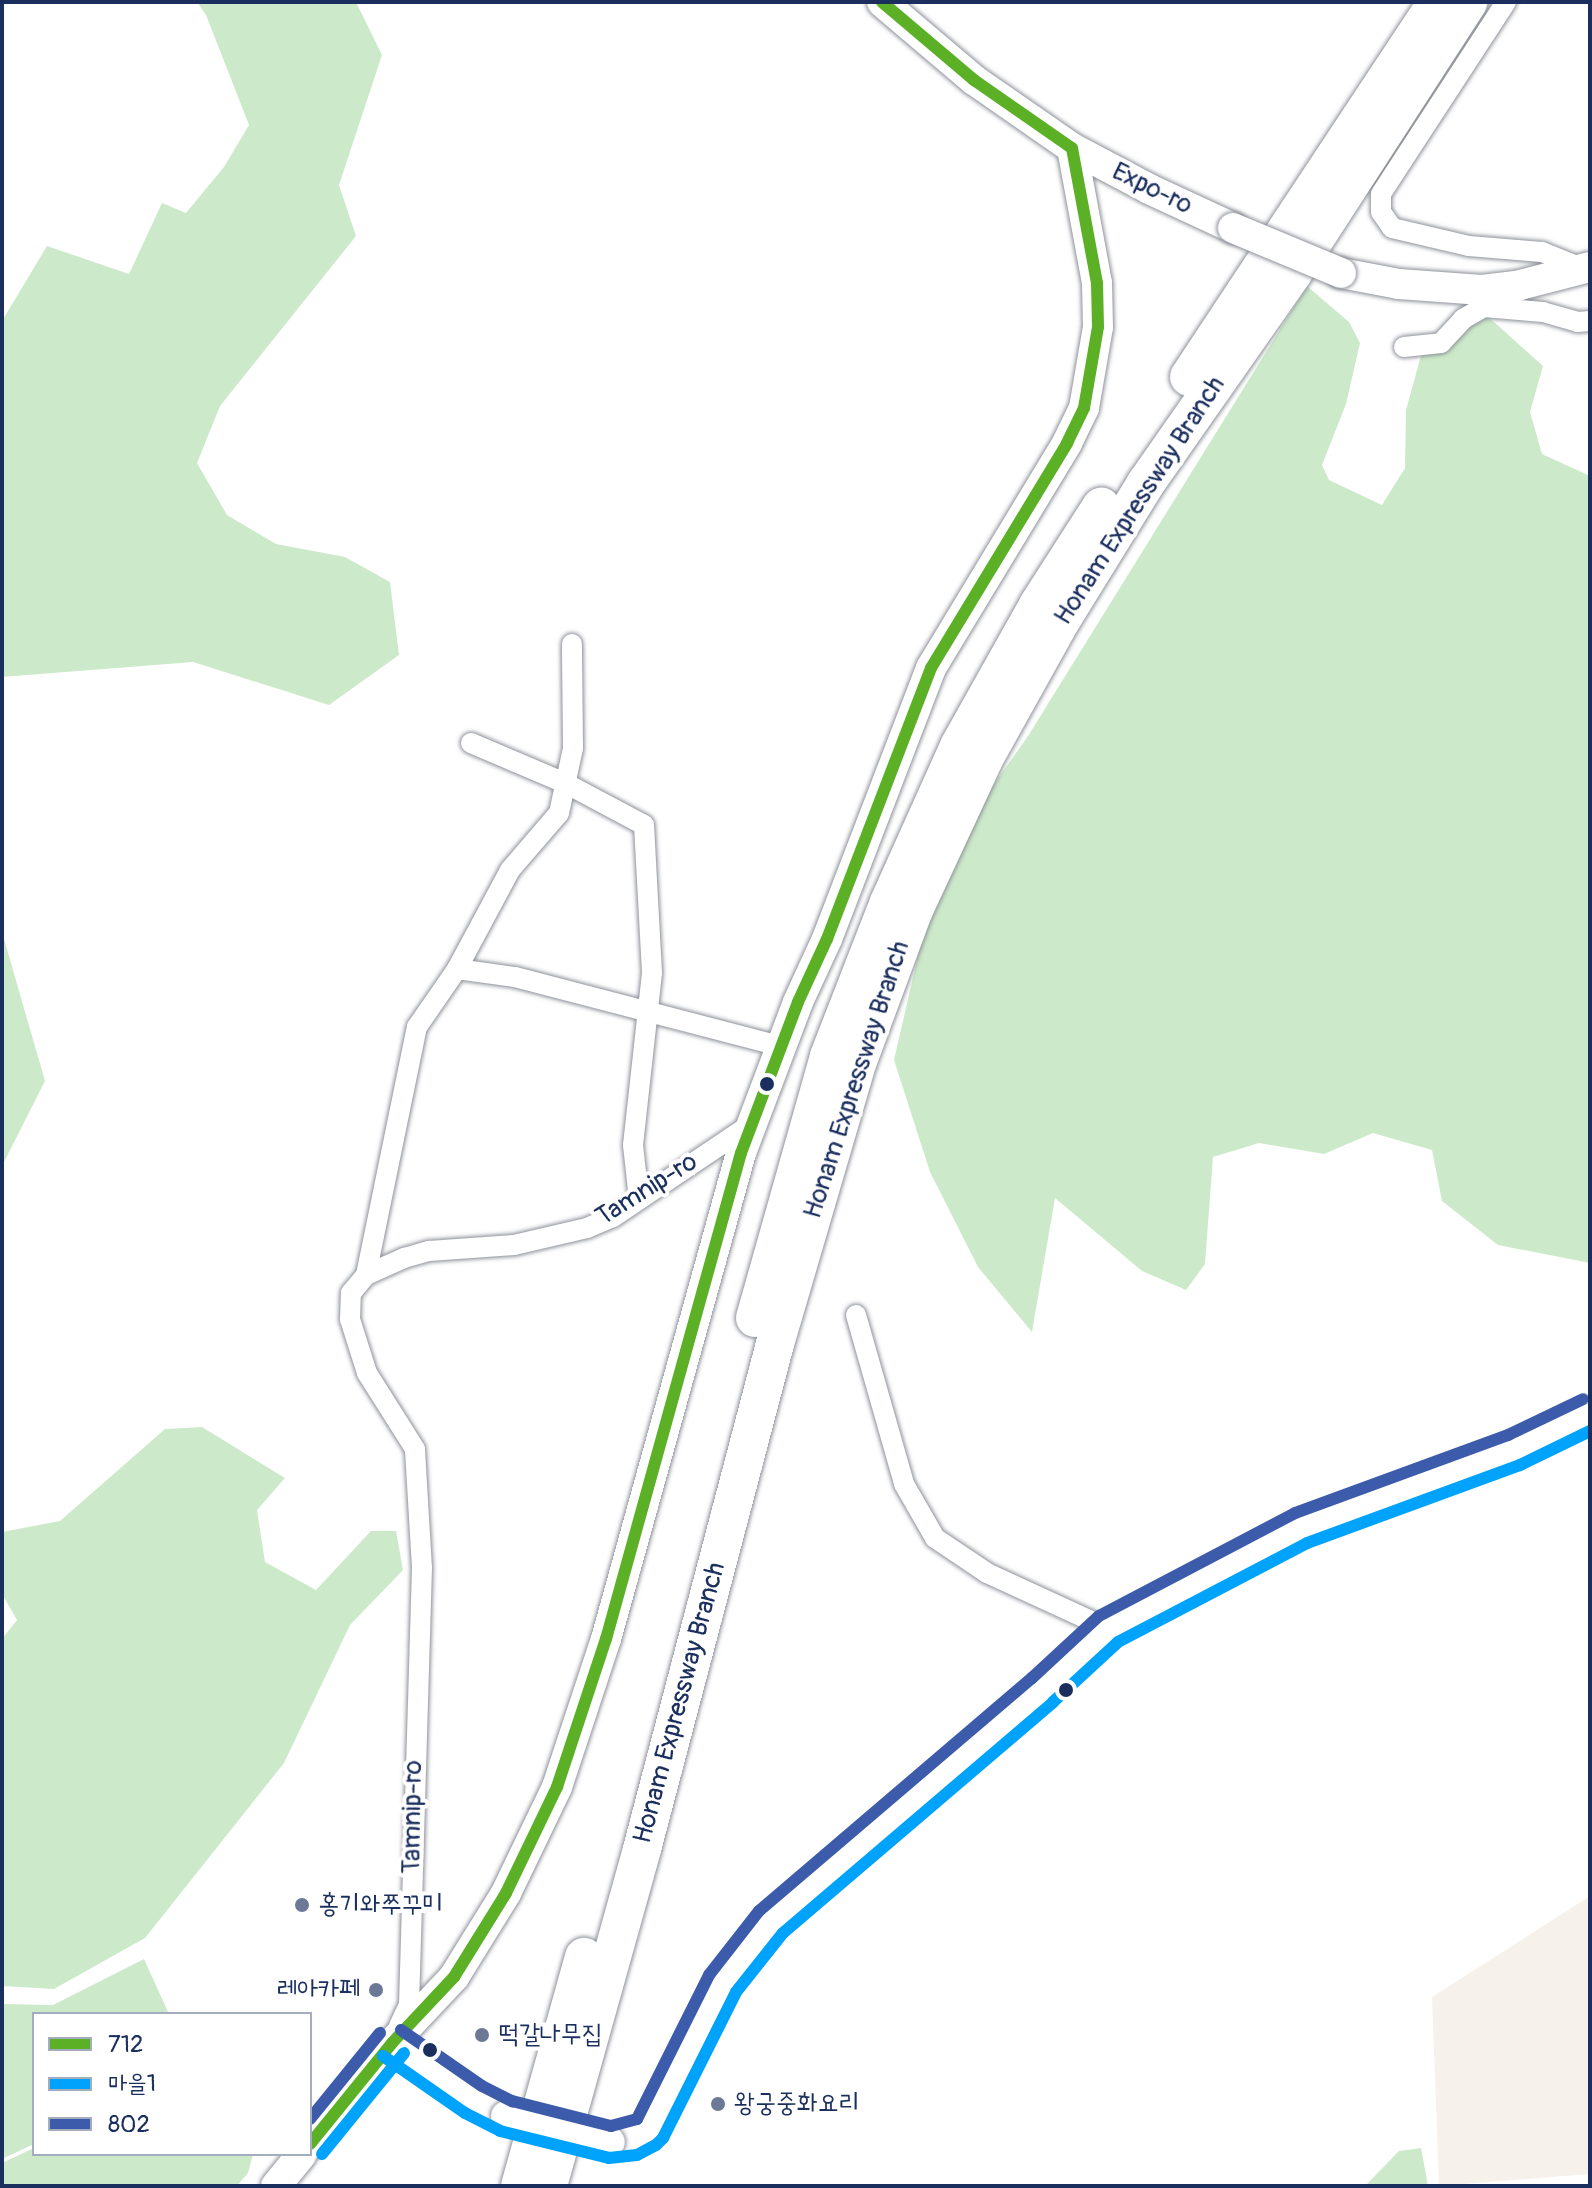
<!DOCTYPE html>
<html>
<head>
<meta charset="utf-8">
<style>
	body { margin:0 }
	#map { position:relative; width:1592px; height:2188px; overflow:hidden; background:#fff; font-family:Pangolin,"Poor Story",sans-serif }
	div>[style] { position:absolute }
	.built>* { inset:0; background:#f7f1eb }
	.green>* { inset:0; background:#cceac9 }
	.roads { filter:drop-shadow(0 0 2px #8e929a) drop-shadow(0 0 2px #8e929a) }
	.street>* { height:20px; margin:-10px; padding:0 10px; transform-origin:10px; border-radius:10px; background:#fff }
	.secondary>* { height:30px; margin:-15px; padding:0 15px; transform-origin:15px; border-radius:15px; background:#fff }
	.highway>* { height:38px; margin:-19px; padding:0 19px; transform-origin:19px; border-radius:19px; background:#fff }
	.bridges { filter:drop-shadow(0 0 2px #8e929a) drop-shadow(0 0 2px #8e929a) }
	.secondary-bridge>* { height:30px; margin:-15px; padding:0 15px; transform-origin:15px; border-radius:15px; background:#fff }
	.bus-1>* { height:12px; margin:-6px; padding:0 6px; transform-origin:6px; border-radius:6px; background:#5bb025 }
	.bus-2>* { height:12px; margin:-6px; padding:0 6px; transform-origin:6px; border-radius:6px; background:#00a3fb }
	.bus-3>* { height:12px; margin:-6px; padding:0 6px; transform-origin:6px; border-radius:6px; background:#3d5bab }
	.dots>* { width:22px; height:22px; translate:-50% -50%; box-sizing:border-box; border:4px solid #fff; border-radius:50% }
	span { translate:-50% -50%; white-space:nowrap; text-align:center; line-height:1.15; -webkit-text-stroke:8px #fff; paint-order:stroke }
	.street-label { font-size:26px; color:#1b2f5e }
	.poi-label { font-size:26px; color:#1b2f5e }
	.left { translate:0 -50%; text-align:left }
	.right { translate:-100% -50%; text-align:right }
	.frame { position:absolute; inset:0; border:4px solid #1b2f5e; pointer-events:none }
	.legend { position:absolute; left:32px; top:2012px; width:280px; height:144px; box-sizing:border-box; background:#fff; border:2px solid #a4acbf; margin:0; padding:10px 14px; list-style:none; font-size:24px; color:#1b2f5e }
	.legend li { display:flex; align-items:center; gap:16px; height:40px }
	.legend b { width:40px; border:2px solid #a4acbf }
</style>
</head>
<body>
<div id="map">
	<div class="built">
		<i style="clip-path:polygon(1590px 1896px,1590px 2174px,1439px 2186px,1432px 1997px)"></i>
	</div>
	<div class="green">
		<i style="clip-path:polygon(197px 2px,356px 2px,382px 55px,339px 185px,356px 236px,220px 406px,197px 463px,227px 515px,276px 544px,345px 557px,390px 582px,399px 655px,329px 705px,193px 662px,2px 677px,2px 321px,47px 246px,129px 274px,162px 203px,186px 213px,224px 167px,249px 125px,206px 15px)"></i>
		<i style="clip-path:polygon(1307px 286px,1349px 322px,1360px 343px,1346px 404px,1322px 465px,1329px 480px,1382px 505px,1405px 468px,1406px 410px,1424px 345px,1484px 313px,1543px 366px,1530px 412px,1542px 454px,1590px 476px,1590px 1263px,1498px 1245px,1442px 1201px,1432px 1150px,1373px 1133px,1324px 1154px,1259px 1143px,1213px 1157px,1205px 1264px,1186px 1290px,1142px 1271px,1055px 1198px,1032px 1332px,978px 1267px,930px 1172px,894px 1060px,925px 925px,982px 801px,1028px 736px)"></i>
		<i style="clip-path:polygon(2px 932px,45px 1081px,2px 1166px)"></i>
		<i style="clip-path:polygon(202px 1427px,285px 1478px,257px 1510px,265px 1562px,316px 1590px,371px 1531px,396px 1531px,403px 1570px,350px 1625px,284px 1763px,145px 1938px,54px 1989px,2px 1986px,2px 1639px,17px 1620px,2px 1594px,2px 1532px,60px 1521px,165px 1429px)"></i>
		<i style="clip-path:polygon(144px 1959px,169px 2014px,34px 2014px,34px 2144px,2px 2159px,2px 2004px,53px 2005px)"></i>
		<i style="clip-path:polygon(34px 2148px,34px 2154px,253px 2154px,248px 2173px,237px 2186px,2px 2186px,2px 2163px)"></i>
		<i style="clip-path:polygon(1421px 2148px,1428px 2186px,1365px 2186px,1399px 2151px)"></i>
	</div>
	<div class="roads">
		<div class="street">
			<i style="left:1506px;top:2px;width:229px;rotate:123.1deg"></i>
			<i style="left:1381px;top:194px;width:18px;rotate:90deg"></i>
			<i style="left:1381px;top:212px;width:19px;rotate:55deg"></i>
			<i style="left:1392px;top:228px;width:79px;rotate:13.2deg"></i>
			<i style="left:1469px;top:246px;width:73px;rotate:4.7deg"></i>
			<i style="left:1542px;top:252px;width:45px;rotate:22deg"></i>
			<i style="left:1404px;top:347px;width:37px;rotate:-6deg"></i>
			<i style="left:1441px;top:343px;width:33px;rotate:-47deg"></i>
			<i style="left:1463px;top:319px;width:24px;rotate:-30deg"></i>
			<i style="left:1484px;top:307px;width:59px;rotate:4.8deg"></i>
			<i style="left:1543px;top:312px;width:36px;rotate:16deg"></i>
			<i style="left:1578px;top:322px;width:12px;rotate:-5deg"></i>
			<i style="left:471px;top:743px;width:104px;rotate:23.1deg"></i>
			<i style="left:567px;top:784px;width:87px;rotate:28deg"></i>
			<i style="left:644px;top:825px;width:148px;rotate:86.9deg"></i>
			<i style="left:652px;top:973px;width:173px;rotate:96.3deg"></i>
			<i style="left:633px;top:1145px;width:54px;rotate:83.7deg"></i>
			<i style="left:457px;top:969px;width:59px;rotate:7.9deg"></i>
			<i style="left:515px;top:977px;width:277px;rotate:14.6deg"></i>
			<i style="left:366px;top:1275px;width:253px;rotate:-78.4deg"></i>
			<i style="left:417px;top:1027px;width:70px;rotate:-55.4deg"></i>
			<i style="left:457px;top:969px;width:112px;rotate:-61.8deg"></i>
			<i style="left:510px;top:870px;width:75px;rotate:-49.3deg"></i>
			<i style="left:559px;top:813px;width:66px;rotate:-77.8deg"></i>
			<i style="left:573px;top:748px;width:104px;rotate:-90.6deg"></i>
			<i style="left:856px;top:1315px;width:176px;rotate:74.1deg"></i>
			<i style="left:904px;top:1484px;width:62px;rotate:60.1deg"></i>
			<i style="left:935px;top:1538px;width:63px;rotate:33.9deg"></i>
			<i style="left:987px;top:1573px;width:134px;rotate:24.7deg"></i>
			<i style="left:399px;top:2026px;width:23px;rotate:-65deg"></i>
			<i style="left:409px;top:2005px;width:437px;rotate:-88.3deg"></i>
			<i style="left:422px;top:1568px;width:119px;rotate:-93.4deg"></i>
			<i style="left:415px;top:1449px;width:90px;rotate:-122.3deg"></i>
			<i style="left:367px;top:1373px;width:57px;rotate:-107.5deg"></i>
			<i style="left:350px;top:1319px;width:26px;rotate:-88deg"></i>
			<i style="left:351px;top:1293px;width:23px;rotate:-50deg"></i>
			<i style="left:366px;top:1275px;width:42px;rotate:-24.1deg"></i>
			<i style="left:404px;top:1258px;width:26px;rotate:-16deg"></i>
			<i style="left:429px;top:1251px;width:85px;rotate:-4deg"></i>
			<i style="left:514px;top:1245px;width:75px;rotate:-13.1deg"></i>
			<i style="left:587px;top:1228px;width:28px;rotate:-23deg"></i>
			<i style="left:613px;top:1217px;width:169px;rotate:-33.9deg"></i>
		</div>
		<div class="secondary">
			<i style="left:882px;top:2px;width:121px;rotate:40.3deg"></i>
			<i style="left:974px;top:80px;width:119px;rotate:34.8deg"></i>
			<i style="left:1072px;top:148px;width:87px;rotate:28deg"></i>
			<i style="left:1149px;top:189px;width:93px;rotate:24.9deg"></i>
			<i style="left:1341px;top:273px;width:59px;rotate:10.7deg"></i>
			<i style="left:1399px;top:284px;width:83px;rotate:4.1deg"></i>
			<i style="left:1482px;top:290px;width:38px;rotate:-7deg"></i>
			<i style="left:1520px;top:285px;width:72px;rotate:-14.4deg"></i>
			<i style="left:392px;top:2043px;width:100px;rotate:34.8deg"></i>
			<i style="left:474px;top:2100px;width:36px;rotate:27deg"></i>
			<i style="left:610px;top:2142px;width:23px;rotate:-7deg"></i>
			<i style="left:633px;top:2139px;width:18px;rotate:-27deg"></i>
			<i style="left:649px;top:2131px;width:104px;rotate:-64.9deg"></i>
			<i style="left:693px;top:2037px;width:62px;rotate:-60.9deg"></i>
			<i style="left:723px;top:1983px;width:78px;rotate:-51.8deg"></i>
			<i style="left:771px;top:1922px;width:358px;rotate:-40.5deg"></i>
			<i style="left:1043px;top:1690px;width:90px;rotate:-42.7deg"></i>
			<i style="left:1109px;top:1629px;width:217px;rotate:-27.7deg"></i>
			<i style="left:1301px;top:1528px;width:124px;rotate:-18.9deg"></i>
			<i style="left:1418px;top:1488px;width:103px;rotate:-21.6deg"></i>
			<i style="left:1514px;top:1450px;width:85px;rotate:-26deg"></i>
			<i style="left:310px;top:2144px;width:130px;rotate:-50.9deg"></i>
			<i style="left:392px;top:2043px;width:91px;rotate:-46.8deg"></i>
			<i style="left:454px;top:1977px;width:99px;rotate:-58.2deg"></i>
			<i style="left:506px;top:1893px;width:118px;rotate:-64.3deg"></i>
			<i style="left:557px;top:1787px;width:156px;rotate:-71.7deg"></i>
			<i style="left:606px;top:1639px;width:504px;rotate:-74.48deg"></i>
			<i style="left:741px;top:1153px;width:161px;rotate:-69.3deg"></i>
			<i style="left:798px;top:1002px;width:69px;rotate:-65.3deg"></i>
			<i style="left:827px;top:939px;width:290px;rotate:-69deg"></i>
			<i style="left:931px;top:668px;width:263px;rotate:-58.8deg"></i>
			<i style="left:1067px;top:443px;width:39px;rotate:-64deg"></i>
			<i style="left:1084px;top:408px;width:82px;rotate:-80.2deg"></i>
			<i style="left:1098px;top:327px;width:44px;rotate:-91.3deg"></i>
			<i style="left:1097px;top:283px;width:137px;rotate:-100.5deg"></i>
			<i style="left:276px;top:2186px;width:41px;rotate:-50.9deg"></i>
		</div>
		<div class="highway">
			<i style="left:1189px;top:377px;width:450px;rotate:-56.5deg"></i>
			<i style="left:755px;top:1318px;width:272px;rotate:-74.2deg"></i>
			<i style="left:829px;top:1056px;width:165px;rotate:-68.7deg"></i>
			<i style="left:889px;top:902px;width:171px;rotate:-65.8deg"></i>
			<i style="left:959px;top:746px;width:162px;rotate:-60.7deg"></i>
			<i style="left:1038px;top:605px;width:117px;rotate:-57.3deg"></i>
			<i style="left:520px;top:2186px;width:238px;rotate:-74.4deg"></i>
			<i style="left:548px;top:2186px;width:350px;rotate:-74.4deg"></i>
			<i style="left:642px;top:1849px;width:522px;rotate:-75.25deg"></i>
			<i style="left:775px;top:1344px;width:295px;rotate:-73.7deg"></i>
			<i style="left:858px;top:1061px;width:161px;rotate:-69.7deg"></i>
			<i style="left:914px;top:910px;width:166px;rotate:-65.1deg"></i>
			<i style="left:984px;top:759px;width:160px;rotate:-60.9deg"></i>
			<i style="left:1062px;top:619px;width:160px;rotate:-58.3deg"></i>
			<i style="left:1146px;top:483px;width:256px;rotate:-55deg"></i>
			<i style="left:1293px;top:273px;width:323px;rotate:-57.1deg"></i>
		</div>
	</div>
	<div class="bridges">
		<div class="secondary-bridge">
			<i style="left:1233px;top:228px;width:117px;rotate:22.6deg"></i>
			<i style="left:506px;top:2116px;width:107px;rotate:14deg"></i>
		</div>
	</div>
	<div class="bus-1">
		<i style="left:882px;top:2px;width:121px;rotate:40.3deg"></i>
		<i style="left:974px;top:80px;width:119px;rotate:34.8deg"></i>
		<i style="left:310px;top:2144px;width:130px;rotate:-50.9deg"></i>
		<i style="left:392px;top:2043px;width:91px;rotate:-46.8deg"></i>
		<i style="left:454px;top:1977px;width:99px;rotate:-58.2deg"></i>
		<i style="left:506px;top:1893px;width:118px;rotate:-64.3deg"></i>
		<i style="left:557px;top:1787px;width:156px;rotate:-71.7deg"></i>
		<i style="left:606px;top:1639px;width:504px;rotate:-74.48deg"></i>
		<i style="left:741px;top:1153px;width:161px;rotate:-69.3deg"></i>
		<i style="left:798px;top:1002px;width:69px;rotate:-65.3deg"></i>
		<i style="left:827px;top:939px;width:290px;rotate:-69deg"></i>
		<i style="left:931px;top:668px;width:263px;rotate:-58.8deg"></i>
		<i style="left:1067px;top:443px;width:39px;rotate:-64deg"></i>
		<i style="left:1084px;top:408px;width:82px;rotate:-80.2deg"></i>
		<i style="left:1098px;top:327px;width:44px;rotate:-91.3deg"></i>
		<i style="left:1097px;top:283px;width:137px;rotate:-100.5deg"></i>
	</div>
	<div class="bus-2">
		<i style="left:383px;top:2056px;width:100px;rotate:34.8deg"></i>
		<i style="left:465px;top:2113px;width:39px;rotate:27deg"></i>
		<i style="left:500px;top:2131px;width:112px;rotate:13.9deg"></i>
		<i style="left:609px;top:2158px;width:28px;rotate:-6deg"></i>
		<i style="left:637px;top:2155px;width:21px;rotate:-28deg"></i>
		<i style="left:656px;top:2145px;width:10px;rotate:-45deg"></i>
		<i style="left:663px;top:2138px;width:163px;rotate:-63.4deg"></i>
		<i style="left:736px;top:1992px;width:75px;rotate:-51.5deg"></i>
		<i style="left:783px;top:1933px;width:355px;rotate:-40.5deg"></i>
		<i style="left:1053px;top:1702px;width:88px;rotate:-42.7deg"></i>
		<i style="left:1118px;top:1642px;width:213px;rotate:-27.6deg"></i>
		<i style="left:1307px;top:1543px;width:227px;rotate:-20.1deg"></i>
		<i style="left:1520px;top:1465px;width:78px;rotate:-25.9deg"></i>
		<i style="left:322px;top:2154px;width:130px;rotate:-50.9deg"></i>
	</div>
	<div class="bus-3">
		<i style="left:401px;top:2030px;width:98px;rotate:34.7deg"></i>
		<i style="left:482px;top:2086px;width:34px;rotate:27deg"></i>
		<i style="left:512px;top:2101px;width:102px;rotate:14.2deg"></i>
		<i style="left:611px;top:2126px;width:27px;rotate:-15deg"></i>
		<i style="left:637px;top:2119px;width:161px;rotate:-63.4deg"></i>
		<i style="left:709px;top:1975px;width:81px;rotate:-52deg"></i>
		<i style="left:759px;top:1911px;width:359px;rotate:-40.5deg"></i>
		<i style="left:1032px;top:1678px;width:91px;rotate:-42.8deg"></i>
		<i style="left:1099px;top:1616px;width:221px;rotate:-27.7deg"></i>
		<i style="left:1295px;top:1513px;width:227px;rotate:-20.1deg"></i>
		<i style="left:1508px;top:1435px;width:83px;rotate:-25.6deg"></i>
		<i style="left:310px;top:2119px;width:111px;rotate:-50.9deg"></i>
	</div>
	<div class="dots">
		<i style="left:767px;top:1084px;background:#1b2f5e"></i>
		<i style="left:1066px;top:1690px;background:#1b2f5e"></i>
		<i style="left:302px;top:1905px;background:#6b7896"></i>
		<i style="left:376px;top:1990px;background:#6b7896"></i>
		<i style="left:482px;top:2035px;background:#6b7896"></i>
		<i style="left:430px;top:2050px;background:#1b2f5e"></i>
		<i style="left:718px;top:2104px;background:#6b7896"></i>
	</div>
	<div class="street-label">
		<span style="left:1152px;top:189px;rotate:26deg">Expo-ro</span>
		<span style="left:1140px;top:501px;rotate:-57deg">Honam Expressway Branch</span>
		<span style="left:857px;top:1080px;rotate:-72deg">Honam Expressway Branch</span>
		<span style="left:647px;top:1190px;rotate:-32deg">Tamnip-ro</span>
		<span style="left:680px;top:1703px;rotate:-75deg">Honam Expressway Branch</span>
		<span style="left:413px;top:1817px;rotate:-89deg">Tamnip-ro</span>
	</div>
	<div class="poi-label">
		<span class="left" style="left:318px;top:1905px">홍기와쭈꾸미</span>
		<span class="right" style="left:360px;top:1990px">레아카페</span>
		<span class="left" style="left:498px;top:2035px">떡갈나무집</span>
		<span class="left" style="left:734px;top:2104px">왕궁중화요리</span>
	</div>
	<div class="frame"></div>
	<ul class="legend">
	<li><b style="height:10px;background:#5bb025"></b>712</li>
	<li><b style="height:10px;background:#00a3fb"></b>마을1</li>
	<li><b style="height:10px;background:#3d5bab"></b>802</li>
	</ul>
</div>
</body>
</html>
